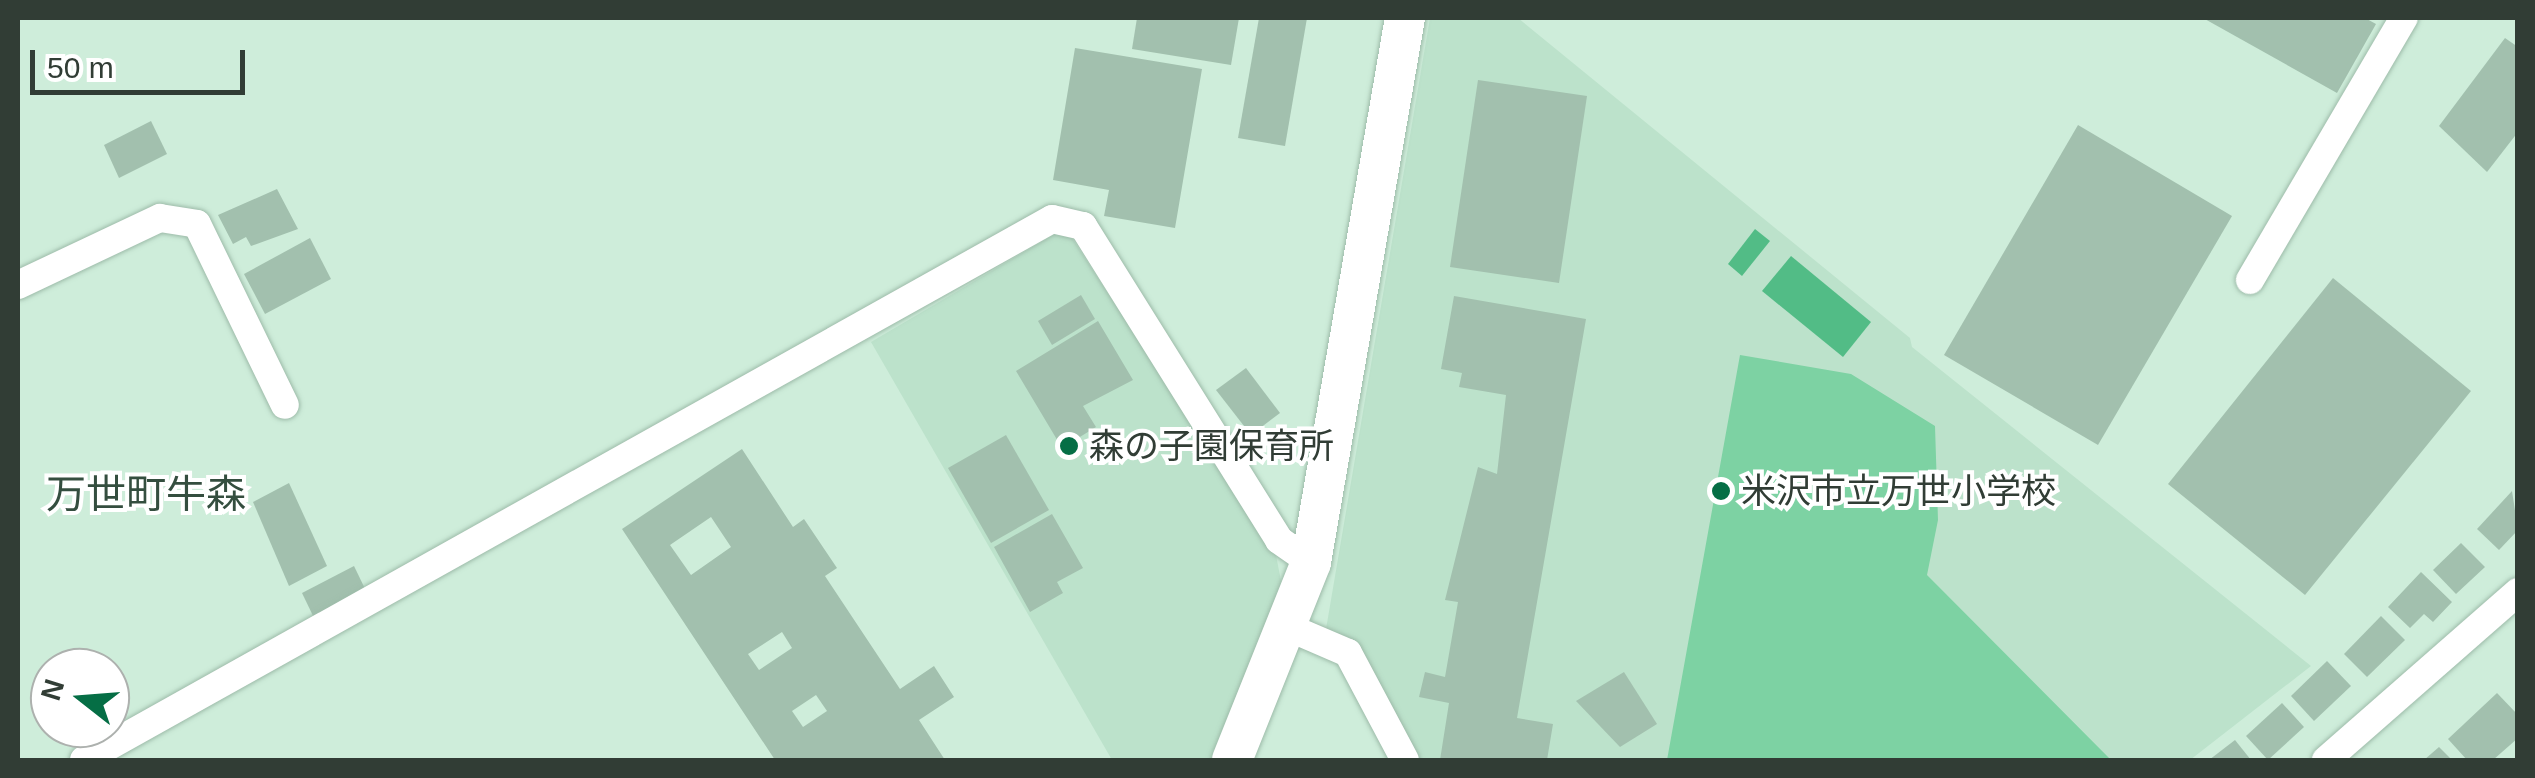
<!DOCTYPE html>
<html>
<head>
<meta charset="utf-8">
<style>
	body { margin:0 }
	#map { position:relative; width:2535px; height:778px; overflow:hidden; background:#ceedda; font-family:Arial,"Noto Sans JP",sans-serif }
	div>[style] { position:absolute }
	.built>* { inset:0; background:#bce2cb }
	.green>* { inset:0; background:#7dd2a3 }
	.water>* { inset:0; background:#52bc86 }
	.building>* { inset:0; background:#a2c0ae }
	.roads { filter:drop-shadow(0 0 2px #9dbba9) drop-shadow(0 0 2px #9dbba9) }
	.street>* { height:28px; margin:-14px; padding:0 14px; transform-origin:14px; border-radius:14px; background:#fff }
	.secondary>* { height:40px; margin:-20px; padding:0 20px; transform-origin:20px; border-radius:20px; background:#fff }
	.dots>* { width:28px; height:28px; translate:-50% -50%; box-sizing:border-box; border:5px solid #fff; border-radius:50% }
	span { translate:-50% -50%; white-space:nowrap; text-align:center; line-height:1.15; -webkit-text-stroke:8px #fff; paint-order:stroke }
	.poi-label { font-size:35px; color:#313d35 }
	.left { translate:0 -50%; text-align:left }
	.quarter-label { font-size:40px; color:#344e3f }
	.frame { position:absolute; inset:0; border:20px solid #313d35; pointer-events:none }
	.north { position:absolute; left:30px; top:648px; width:100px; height:100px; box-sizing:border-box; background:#fff; border:2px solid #adb1ae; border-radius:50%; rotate:287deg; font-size:28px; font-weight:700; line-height:40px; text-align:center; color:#313d35 }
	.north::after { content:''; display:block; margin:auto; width:35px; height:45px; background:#056e45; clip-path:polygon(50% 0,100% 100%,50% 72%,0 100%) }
	.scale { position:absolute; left:30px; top:50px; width:215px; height:45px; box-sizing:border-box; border:5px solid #313d35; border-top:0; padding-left:12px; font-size:30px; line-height:35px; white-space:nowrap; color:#313d35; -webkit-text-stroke:8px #fff; paint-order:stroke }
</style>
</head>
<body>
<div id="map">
	<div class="built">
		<i style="clip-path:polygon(1430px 18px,1518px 18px,1910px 338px,1912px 347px,2311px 666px,2190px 760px,1417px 760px,1325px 635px)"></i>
		<i style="clip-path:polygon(1058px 232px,1070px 235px,1275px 550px,1282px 586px,1210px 760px,1112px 760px,871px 342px)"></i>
	</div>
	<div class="green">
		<i style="clip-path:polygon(1740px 355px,1851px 374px,1935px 426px,1938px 520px,1927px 575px,2111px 760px,1667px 760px)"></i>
	</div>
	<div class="water">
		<i style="clip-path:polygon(1755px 229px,1770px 241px,1742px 276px,1728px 264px)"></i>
		<i style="clip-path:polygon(1791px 256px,1871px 322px,1843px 357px,1762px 291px)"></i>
	</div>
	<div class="building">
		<i style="clip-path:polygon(1137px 18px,1239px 18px,1231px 65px,1132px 49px)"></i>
		<i style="clip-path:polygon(1259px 18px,1307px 18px,1285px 146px,1238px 138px)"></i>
		<i style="clip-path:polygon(2203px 18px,2365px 18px,2376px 24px,2337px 93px)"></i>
		<i style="clip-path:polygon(2505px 38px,2518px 47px,2518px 132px,2487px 172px,2439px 126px)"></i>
		<i style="clip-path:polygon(1075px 48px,1202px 69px,1175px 228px,1104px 216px,1109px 190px,1053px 180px)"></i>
		<i style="clip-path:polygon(1478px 80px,1587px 96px,1559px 283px,1450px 267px)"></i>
		<i style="clip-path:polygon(151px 121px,167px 154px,119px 178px,104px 145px)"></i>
		<i style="clip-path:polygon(2078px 125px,2232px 216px,2098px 445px,1944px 355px)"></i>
		<i style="clip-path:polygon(277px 189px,298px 229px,251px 246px,246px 237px,233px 244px,218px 215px)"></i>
		<i style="clip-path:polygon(310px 238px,331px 279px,265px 314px,244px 274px)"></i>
		<i style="clip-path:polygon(2333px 278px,2471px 391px,2305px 595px,2168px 484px)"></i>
		<i style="clip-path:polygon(1081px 295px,1095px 319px,1052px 345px,1038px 321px)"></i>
		<i style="clip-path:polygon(1454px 296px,1586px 319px,1517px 718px,1553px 724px,1547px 760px,1440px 760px,1449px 703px,1419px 697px,1425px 672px,1445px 677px,1458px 602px,1445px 600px,1478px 467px,1497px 474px,1506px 395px,1459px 387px,1462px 373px,1441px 369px)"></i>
		<i style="clip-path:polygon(1098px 321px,1133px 380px,1083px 406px,1096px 427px,1062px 448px,1016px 371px)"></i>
		<i style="clip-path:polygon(1246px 368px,1280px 413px,1251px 435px,1216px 390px)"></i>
		<i style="clip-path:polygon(1006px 435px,1049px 510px,991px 543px,948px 468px)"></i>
		<i style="clip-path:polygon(evenodd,742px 449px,793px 527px,804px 519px,837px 568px,825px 576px,900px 689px,934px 666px,954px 697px,919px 720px,945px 760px,775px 760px,622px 529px,742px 449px,711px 517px,731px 547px,691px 575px,670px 545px,711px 517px,742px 449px,782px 632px,792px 648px,759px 670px,748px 654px,782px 632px,742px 449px,816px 695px,827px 711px,803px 727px,792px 711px,816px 695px)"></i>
		<i style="clip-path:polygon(289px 483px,327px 566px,289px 586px,253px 502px)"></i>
		<i style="clip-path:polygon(2512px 491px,2518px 530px,2499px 550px,2477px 529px)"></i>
		<i style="clip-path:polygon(1052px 514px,1083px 568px,1057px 582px,1063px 593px,1030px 612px,994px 547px)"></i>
		<i style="clip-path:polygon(2461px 543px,2485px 567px,2456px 594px,2433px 570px)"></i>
		<i style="clip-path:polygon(354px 566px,368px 595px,316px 622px,302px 593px)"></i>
		<i style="clip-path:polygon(2421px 572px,2452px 602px,2433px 622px,2424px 614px,2410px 628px,2388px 607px)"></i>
		<i style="clip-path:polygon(2381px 616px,2405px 640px,2367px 677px,2344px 654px)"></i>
		<i style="clip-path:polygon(2327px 661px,2351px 686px,2314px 721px,2291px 696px)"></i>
		<i style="clip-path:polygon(1624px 672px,1657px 724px,1620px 747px,1576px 701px)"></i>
		<i style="clip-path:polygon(2497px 693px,2518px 715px,2518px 738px,2493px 760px,2467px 760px,2448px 739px)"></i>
		<i style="clip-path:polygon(2282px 703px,2304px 727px,2268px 760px,2246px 736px)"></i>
		<i style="clip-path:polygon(2235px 740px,2251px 760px,2209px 760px)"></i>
		<i style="clip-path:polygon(2439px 747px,2452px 760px,2424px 760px)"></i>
	</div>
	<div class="roads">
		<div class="street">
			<i style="left:2250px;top:280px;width:304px;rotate:-59.6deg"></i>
			<i style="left:18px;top:285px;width:157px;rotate:-25.3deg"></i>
			<i style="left:160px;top:218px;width:37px;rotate:9deg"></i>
			<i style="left:197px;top:224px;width:201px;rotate:64.1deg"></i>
			<i style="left:1290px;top:628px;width:63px;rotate:23.3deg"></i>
			<i style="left:1348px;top:653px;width:121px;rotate:62deg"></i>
			<i style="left:84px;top:760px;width:1109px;rotate:-29.2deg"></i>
			<i style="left:1052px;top:219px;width:32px;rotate:13deg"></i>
			<i style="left:1083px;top:226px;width:370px;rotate:58deg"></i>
			<i style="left:1279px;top:540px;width:39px;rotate:35deg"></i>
			<i style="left:2326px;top:760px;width:255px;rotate:-41.2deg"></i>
		</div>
		<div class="secondary">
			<i style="left:1232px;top:760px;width:213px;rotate:-68.2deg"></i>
			<i style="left:1311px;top:562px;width:552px;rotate:-80.2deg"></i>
		</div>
	</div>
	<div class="dots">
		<i style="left:1069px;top:446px;background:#056e45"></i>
		<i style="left:1721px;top:491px;background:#056e45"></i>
	</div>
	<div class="poi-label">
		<span class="left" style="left:1089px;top:446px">森の子園保育所</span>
		<span class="left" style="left:1741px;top:491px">米沢市立万世小学校</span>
	</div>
	<div class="quarter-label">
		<span style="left:146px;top:494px">万世町牛森</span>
	</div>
	<div class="frame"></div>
	<div class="north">N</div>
	<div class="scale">50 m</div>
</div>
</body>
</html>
